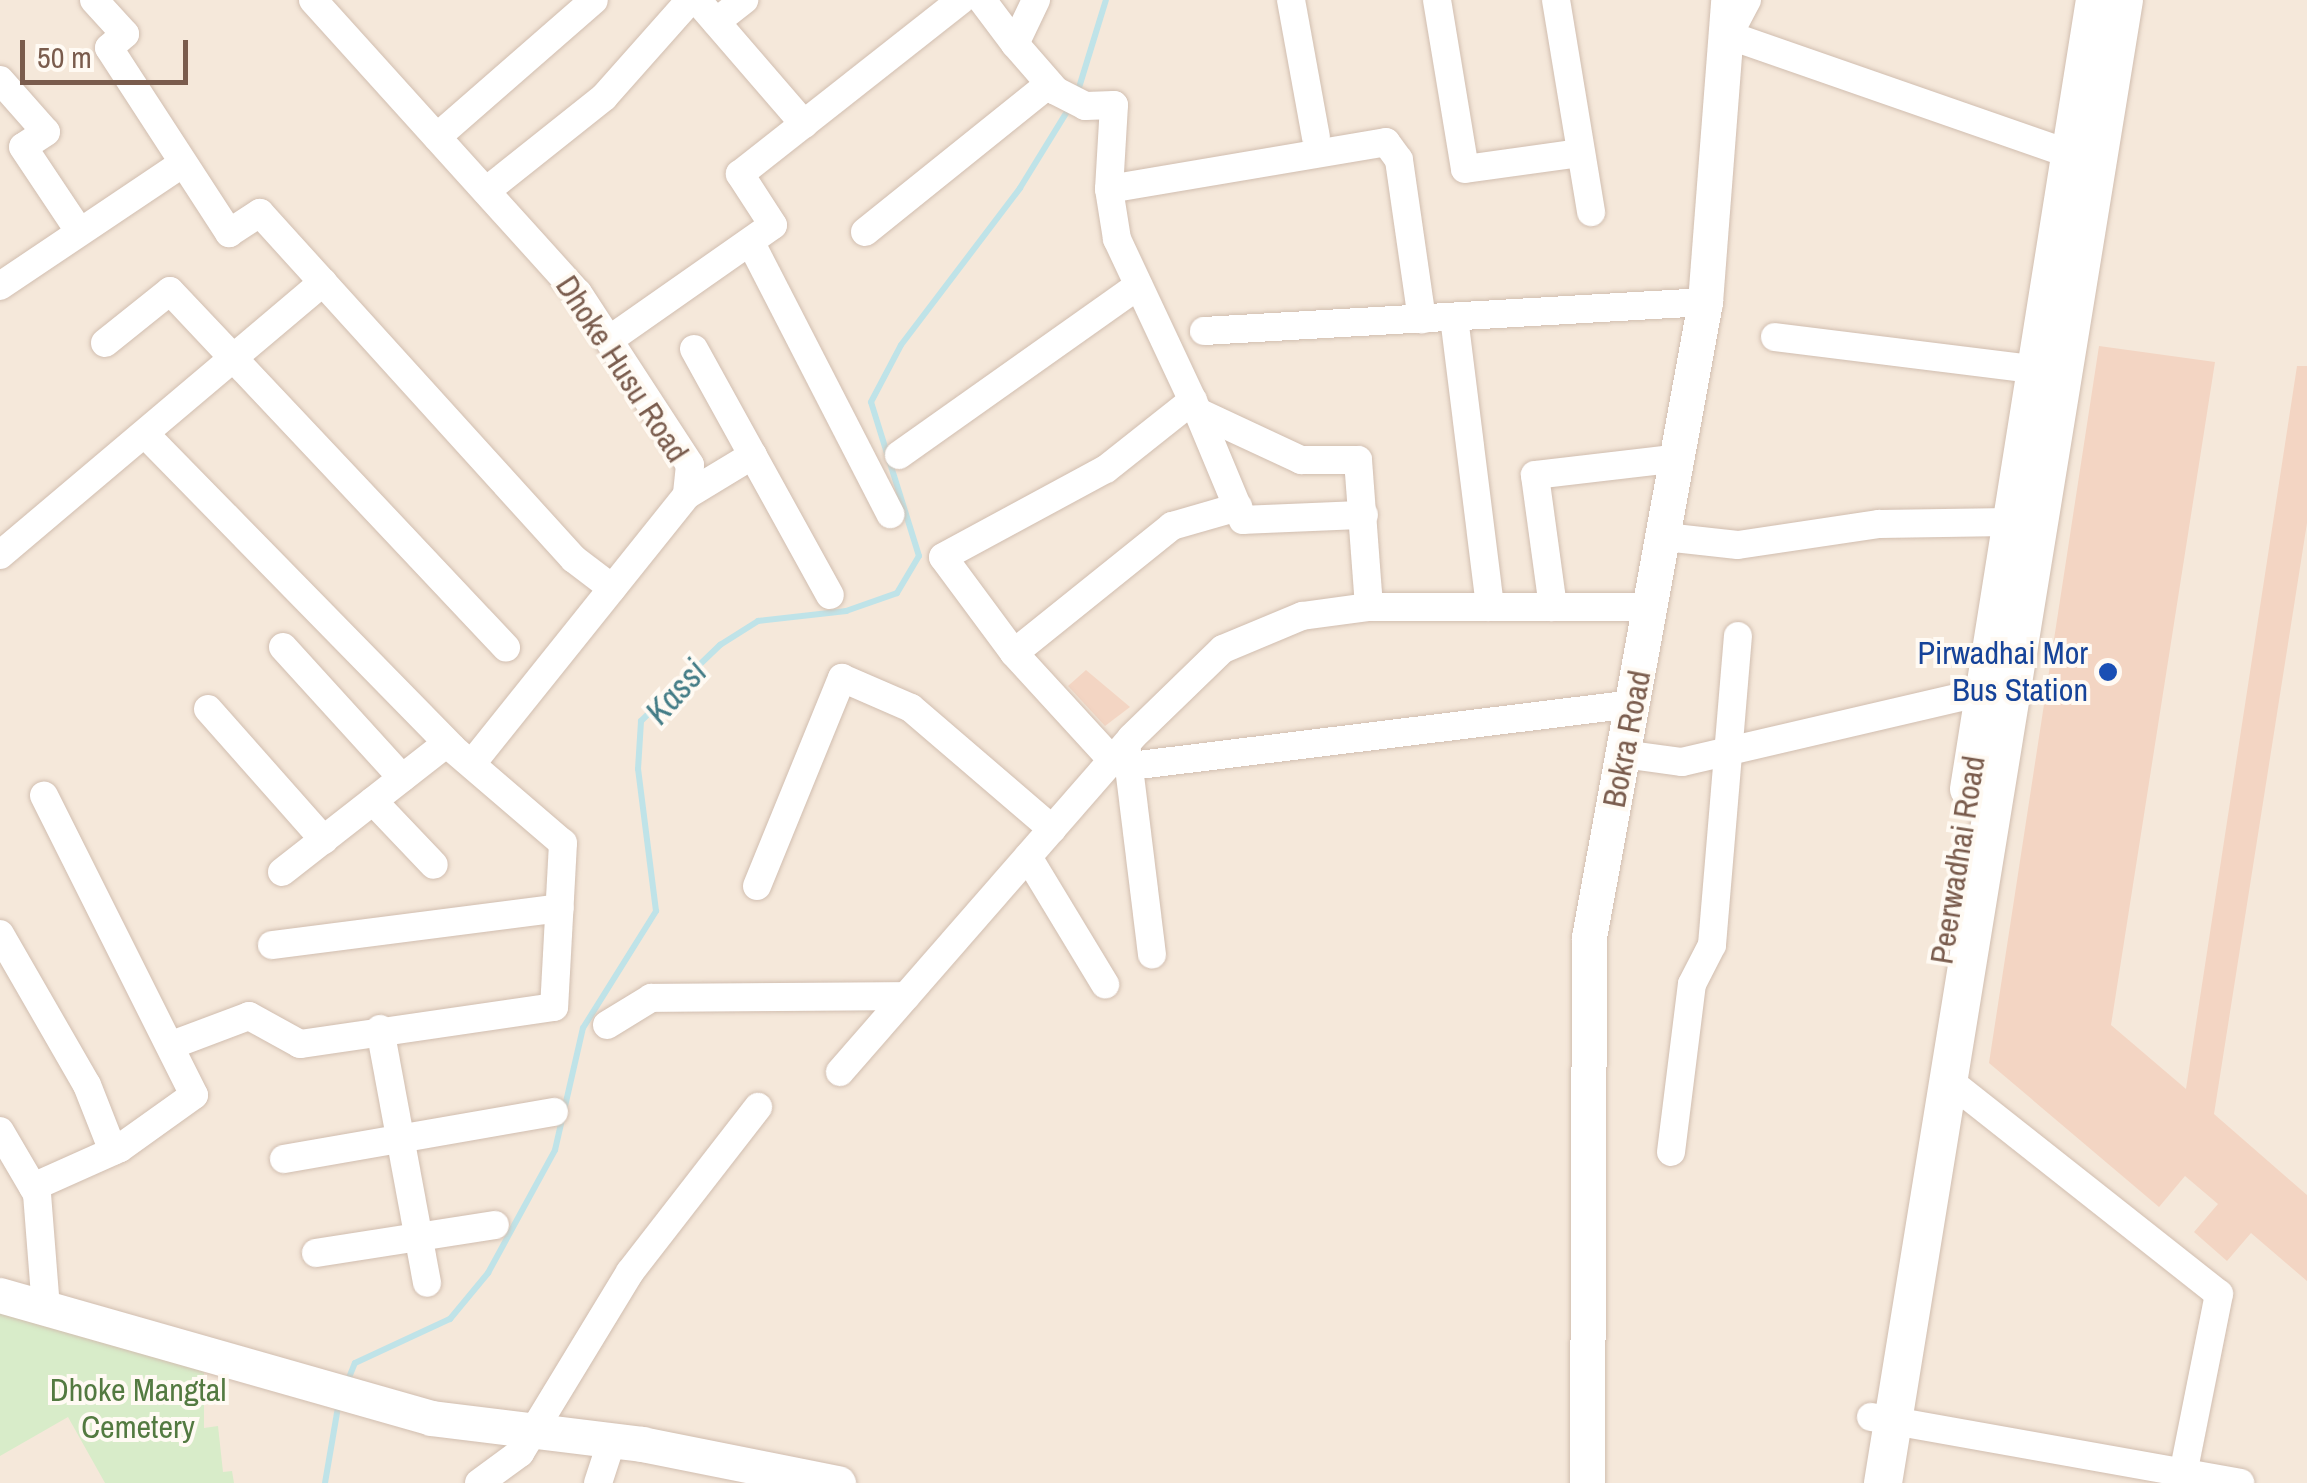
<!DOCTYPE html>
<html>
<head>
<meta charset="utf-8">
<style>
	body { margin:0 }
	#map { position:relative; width:2307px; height:1483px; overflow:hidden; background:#fdf6ec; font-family:"Archivo Narrow",sans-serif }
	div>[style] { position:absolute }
	.residential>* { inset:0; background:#f5e8da }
	.green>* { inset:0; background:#d8ecc9 }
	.stream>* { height:6px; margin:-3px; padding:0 3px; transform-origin:3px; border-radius:3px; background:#bfe3e8 }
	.building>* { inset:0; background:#f3d5c3 }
	.roads { filter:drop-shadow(0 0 2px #d1beb0) drop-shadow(0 0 2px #d1beb0) }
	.minor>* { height:28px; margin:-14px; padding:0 14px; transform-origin:14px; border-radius:14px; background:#fff }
	.tertiary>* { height:35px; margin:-17.5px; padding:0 17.5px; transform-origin:17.5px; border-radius:17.5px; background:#fff }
	.secondary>* { height:38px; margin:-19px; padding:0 19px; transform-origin:19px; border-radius:19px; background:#fff }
	.dots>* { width:28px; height:28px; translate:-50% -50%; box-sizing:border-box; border:5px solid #fffaf3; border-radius:50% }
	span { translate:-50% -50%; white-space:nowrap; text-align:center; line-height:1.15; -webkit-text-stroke:8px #fffaf3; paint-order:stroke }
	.street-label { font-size:32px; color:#7a5c4d }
	.transit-label { font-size:32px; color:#164399 }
	.right { translate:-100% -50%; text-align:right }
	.park-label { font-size:32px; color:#537a41 }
	.water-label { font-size:35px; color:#437c86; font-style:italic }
	.scale { position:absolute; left:20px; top:40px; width:168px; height:45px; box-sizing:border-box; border:5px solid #7a5c4d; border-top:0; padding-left:12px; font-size:30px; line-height:35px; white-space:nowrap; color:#7a5c4d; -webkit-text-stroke:8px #fffaf3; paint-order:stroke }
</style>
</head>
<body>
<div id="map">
	<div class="residential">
		<i style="clip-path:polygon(0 0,2307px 0,2307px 1483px,0 1483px)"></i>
	</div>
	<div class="green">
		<i style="clip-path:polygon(0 1301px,204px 1361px,204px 1428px,218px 1426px,223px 1472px,232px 1471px,234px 1483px,105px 1483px,68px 1417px,0 1456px)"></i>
	</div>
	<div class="stream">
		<i style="left:1077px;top:94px;width:98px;rotate:-72.9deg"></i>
		<i style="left:348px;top:1380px;width:18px;rotate:-68deg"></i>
		<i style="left:355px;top:1363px;width:105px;rotate:-24.9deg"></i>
		<i style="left:450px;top:1319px;width:60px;rotate:-50.4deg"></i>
		<i style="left:488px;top:1273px;width:140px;rotate:-61.4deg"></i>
		<i style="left:555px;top:1150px;width:125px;rotate:-77.1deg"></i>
		<i style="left:583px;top:1028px;width:138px;rotate:-58deg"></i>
		<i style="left:656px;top:911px;width:143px;rotate:-97.2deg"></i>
		<i style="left:638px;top:769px;width:48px;rotate:-86.4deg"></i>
		<i style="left:641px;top:721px;width:110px;rotate:-43.9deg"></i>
		<i style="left:720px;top:645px;width:45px;rotate:-32.3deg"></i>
		<i style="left:758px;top:621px;width:89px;rotate:-6.5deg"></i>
		<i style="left:846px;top:611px;width:54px;rotate:-19.4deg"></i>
		<i style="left:897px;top:593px;width:43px;rotate:-59.3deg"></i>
		<i style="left:919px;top:556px;width:161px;rotate:-107.3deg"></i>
		<i style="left:871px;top:402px;width:64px;rotate:-62.2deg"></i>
		<i style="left:901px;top:345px;width:197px;rotate:-52.8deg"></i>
		<i style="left:1020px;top:188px;width:97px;rotate:-58.4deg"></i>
		<i style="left:325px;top:1483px;width:83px;rotate:-80.3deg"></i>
	</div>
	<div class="building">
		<i style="clip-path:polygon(2099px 346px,2215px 362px,2111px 1025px,2186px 1089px,2297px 366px,2307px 366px,2307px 523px,2214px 1114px,2307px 1195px,2307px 1281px,2251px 1233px,2227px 1261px,2194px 1232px,2218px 1204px,2185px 1176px,2159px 1207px,1989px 1063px)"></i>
		<i style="clip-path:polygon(1086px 670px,1130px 707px,1105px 726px,1068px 686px)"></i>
	</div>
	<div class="roads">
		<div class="minor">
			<i style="left:94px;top:0;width:46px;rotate:47.6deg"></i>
			<i style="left:125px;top:34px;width:21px;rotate:139deg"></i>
			<i style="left:109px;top:48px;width:221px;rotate:57deg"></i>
			<i style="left:229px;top:233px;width:37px;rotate:-33deg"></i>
			<i style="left:260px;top:213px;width:467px;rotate:47.8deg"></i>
			<i style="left:574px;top:559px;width:48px;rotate:37.3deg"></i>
			<i style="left:313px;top:0;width:395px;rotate:47.9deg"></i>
			<i style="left:578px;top:293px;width:205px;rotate:56.9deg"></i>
			<i style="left:690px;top:465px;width:30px;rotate:96deg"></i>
			<i style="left:687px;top:495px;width:336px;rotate:128.7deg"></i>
			<i style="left:697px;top:0;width:164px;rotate:49.2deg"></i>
			<i style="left:982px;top:0;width:55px;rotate:53.1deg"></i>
			<i style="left:1015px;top:44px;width:49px;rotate:-64.5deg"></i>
			<i style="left:1291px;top:0;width:139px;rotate:79.7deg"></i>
			<i style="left:1437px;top:0;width:171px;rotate:80.6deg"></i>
			<i style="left:1465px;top:169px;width:117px;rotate:-7.9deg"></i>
			<i style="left:1556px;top:0;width:215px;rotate:80.6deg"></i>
			<i style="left:1747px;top:0;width:40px;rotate:118deg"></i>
			<i style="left:1728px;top:35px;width:361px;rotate:19.2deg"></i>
			<i style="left:716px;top:22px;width:36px;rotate:-38deg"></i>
			<i style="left:1015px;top:44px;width:62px;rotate:48.9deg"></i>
			<i style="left:1056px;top:91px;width:33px;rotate:27deg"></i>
			<i style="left:1085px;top:106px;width:29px;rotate:-2deg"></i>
			<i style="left:1114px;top:105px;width:84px;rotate:93.4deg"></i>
			<i style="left:1109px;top:189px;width:51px;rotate:80.9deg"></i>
			<i style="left:1117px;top:239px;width:191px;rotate:64.9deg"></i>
			<i style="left:1198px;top:412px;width:114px;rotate:25deg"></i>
			<i style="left:1301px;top:460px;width:57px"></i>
			<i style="left:1358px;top:460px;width:147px;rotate:85.7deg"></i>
			<i style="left:0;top:80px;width:69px;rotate:48.5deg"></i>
			<i style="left:46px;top:132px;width:27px;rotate:147deg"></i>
			<i style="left:23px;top:147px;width:101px;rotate:56.3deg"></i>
			<i style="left:437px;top:137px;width:208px;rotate:-41.1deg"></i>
			<i style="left:1109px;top:189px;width:281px;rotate:-9.6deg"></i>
			<i style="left:1386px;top:142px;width:22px;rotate:54deg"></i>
			<i style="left:1399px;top:160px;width:161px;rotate:81.8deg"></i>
			<i style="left:486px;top:191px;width:151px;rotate:-38.5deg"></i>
			<i style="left:604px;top:97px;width:130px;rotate:-48.4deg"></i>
			<i style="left:865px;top:232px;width:236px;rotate:-38.8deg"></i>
			<i style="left:751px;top:243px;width:305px;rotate:62.8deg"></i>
			<i style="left:0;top:286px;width:220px;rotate:-33.9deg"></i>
			<i style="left:1454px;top:317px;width:292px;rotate:82.9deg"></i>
			<i style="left:1204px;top:331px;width:502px;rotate:-3.31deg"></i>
			<i style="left:1775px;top:337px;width:260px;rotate:7.1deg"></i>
			<i style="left:609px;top:340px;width:200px;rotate:-35deg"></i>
			<i style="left:773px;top:225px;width:61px;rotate:-122.9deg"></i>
			<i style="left:740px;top:174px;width:281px;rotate:-38.2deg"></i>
			<i style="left:105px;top:343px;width:83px;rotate:-38.7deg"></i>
			<i style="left:170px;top:291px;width:490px;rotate:46.7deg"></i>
			<i style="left:694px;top:349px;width:281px;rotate:61.1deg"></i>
			<i style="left:1198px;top:412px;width:117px;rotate:67.4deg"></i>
			<i style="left:1243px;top:520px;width:121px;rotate:-2.4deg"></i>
			<i style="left:145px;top:434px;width:439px;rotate:45.6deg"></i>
			<i style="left:452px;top:748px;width:146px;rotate:40.6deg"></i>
			<i style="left:563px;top:843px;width:164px;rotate:93.1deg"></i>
			<i style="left:554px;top:1007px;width:257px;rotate:171.7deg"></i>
			<i style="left:300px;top:1044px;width:58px;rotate:-151.2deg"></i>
			<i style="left:249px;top:1016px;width:82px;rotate:159.4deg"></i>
			<i style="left:899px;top:455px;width:293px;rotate:-35.3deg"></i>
			<i style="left:687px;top:495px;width:77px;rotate:-31.2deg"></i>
			<i style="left:1665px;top:537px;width:73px;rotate:6.3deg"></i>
			<i style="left:1738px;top:545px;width:143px;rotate:-8.5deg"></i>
			<i style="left:1879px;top:524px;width:130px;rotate:-0.9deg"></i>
			<i style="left:0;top:555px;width:423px;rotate:-40.2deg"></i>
			<i style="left:1553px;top:607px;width:133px;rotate:-97.8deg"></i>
			<i style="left:1535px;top:475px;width:146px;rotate:-6.7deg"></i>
			<i style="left:283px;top:647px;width:177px;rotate:47.7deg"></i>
			<i style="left:1014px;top:653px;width:119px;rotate:-126.5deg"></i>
			<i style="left:943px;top:557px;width:185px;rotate:-28.4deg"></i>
			<i style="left:1106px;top:469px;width:111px;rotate:-38.4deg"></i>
			<i style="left:208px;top:709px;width:175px;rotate:48.5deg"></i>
			<i style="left:1127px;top:751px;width:205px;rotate:83deg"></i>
			<i style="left:1623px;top:754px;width:60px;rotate:7.7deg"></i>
			<i style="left:1682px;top:762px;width:310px;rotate:-13.1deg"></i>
			<i style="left:1112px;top:760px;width:145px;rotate:-132.5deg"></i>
			<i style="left:1014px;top:653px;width:203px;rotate:-38.8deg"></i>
			<i style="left:1172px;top:526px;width:69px;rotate:-16.1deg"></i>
			<i style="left:1131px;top:766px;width:506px;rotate:-7.04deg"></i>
			<i style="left:373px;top:801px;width:88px;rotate:46.4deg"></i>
			<i style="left:1028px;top:857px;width:149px;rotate:58.8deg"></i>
			<i style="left:282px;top:872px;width:209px;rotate:-38deg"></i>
			<i style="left:757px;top:886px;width:225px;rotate:-67.8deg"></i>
			<i style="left:842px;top:678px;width:75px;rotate:23.5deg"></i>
			<i style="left:911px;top:708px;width:186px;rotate:40.6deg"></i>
			<i style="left:0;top:934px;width:174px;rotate:60.1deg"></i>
			<i style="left:87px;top:1085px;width:71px;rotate:68.5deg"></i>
			<i style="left:272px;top:945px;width:290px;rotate:-7.3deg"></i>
			<i style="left:607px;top:1025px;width:52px;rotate:-31.5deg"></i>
			<i style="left:651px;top:998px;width:255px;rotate:-0.4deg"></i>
			<i style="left:380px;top:1029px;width:258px;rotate:79.5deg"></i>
			<i style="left:840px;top:1072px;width:443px;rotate:-48.9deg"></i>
			<i style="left:1131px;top:738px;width:128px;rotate:-44.1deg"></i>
			<i style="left:1223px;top:649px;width:86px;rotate:-22.7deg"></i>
			<i style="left:1302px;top:616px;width:68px;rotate:-7.7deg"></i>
			<i style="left:1369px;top:607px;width:283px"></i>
			<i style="left:1948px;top:1080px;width:345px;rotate:38.3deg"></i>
			<i style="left:2219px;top:1294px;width:184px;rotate:101.3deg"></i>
			<i style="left:0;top:1131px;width:73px;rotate:59.6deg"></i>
			<i style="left:37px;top:1194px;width:114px;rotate:85.5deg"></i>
			<i style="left:1671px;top:1152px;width:169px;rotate:-82.9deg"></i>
			<i style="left:1692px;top:984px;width:44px;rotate:-62.9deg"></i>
			<i style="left:1712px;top:945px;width:310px;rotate:-85.2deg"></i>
			<i style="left:284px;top:1159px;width:274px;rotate:-9.9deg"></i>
			<i style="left:33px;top:1187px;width:95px;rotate:-24.1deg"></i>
			<i style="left:120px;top:1148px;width:91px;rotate:-35.6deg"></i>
			<i style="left:194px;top:1095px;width:335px;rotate:-116.6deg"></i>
			<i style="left:316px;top:1253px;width:181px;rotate:-8.9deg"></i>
			<i style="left:1871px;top:1417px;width:375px;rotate:10.1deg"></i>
			<i style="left:479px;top:1483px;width:51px;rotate:-36.2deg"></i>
			<i style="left:520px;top:1453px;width:212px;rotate:-58.7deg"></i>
			<i style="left:630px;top:1272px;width:209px;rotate:-52.2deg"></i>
			<i style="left:598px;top:1483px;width:45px;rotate:-72deg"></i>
		</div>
		<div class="tertiary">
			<i style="left:0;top:1295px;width:448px;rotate:15.9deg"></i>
			<i style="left:431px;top:1418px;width:213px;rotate:7deg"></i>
			<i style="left:642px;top:1444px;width:200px;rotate:11.3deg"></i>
			<i style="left:1587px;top:1483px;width:546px;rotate:-89.79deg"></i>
			<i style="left:1589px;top:937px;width:646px;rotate:-79.65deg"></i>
			<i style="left:1705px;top:302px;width:303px;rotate:-85.6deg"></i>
		</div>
		<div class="secondary">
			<i style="left:1969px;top:789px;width:799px;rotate:-80.93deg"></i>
			<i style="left:1883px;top:1483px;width:1502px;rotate:-80.77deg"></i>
		</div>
	</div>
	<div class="dots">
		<i style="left:2108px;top:672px;background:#1a4fb4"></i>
	</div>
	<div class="street-label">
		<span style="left:622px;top:369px;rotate:57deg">Dhoke Husu Road</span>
		<span style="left:1627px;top:739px;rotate:-79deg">Bokra Road</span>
		<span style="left:1958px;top:860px;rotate:-81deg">Peerwadhai Road</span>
	</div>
	<div class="transit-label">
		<span class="right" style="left:2088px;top:672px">Pirwadhai Mor<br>Bus Station</span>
	</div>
	<div class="park-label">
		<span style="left:138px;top:1409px">Dhoke Mangtal<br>Cemetery</span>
	</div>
	<div class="water-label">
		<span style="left:676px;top:692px;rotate:-48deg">Kassi</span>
	</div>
	<div class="scale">50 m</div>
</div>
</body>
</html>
